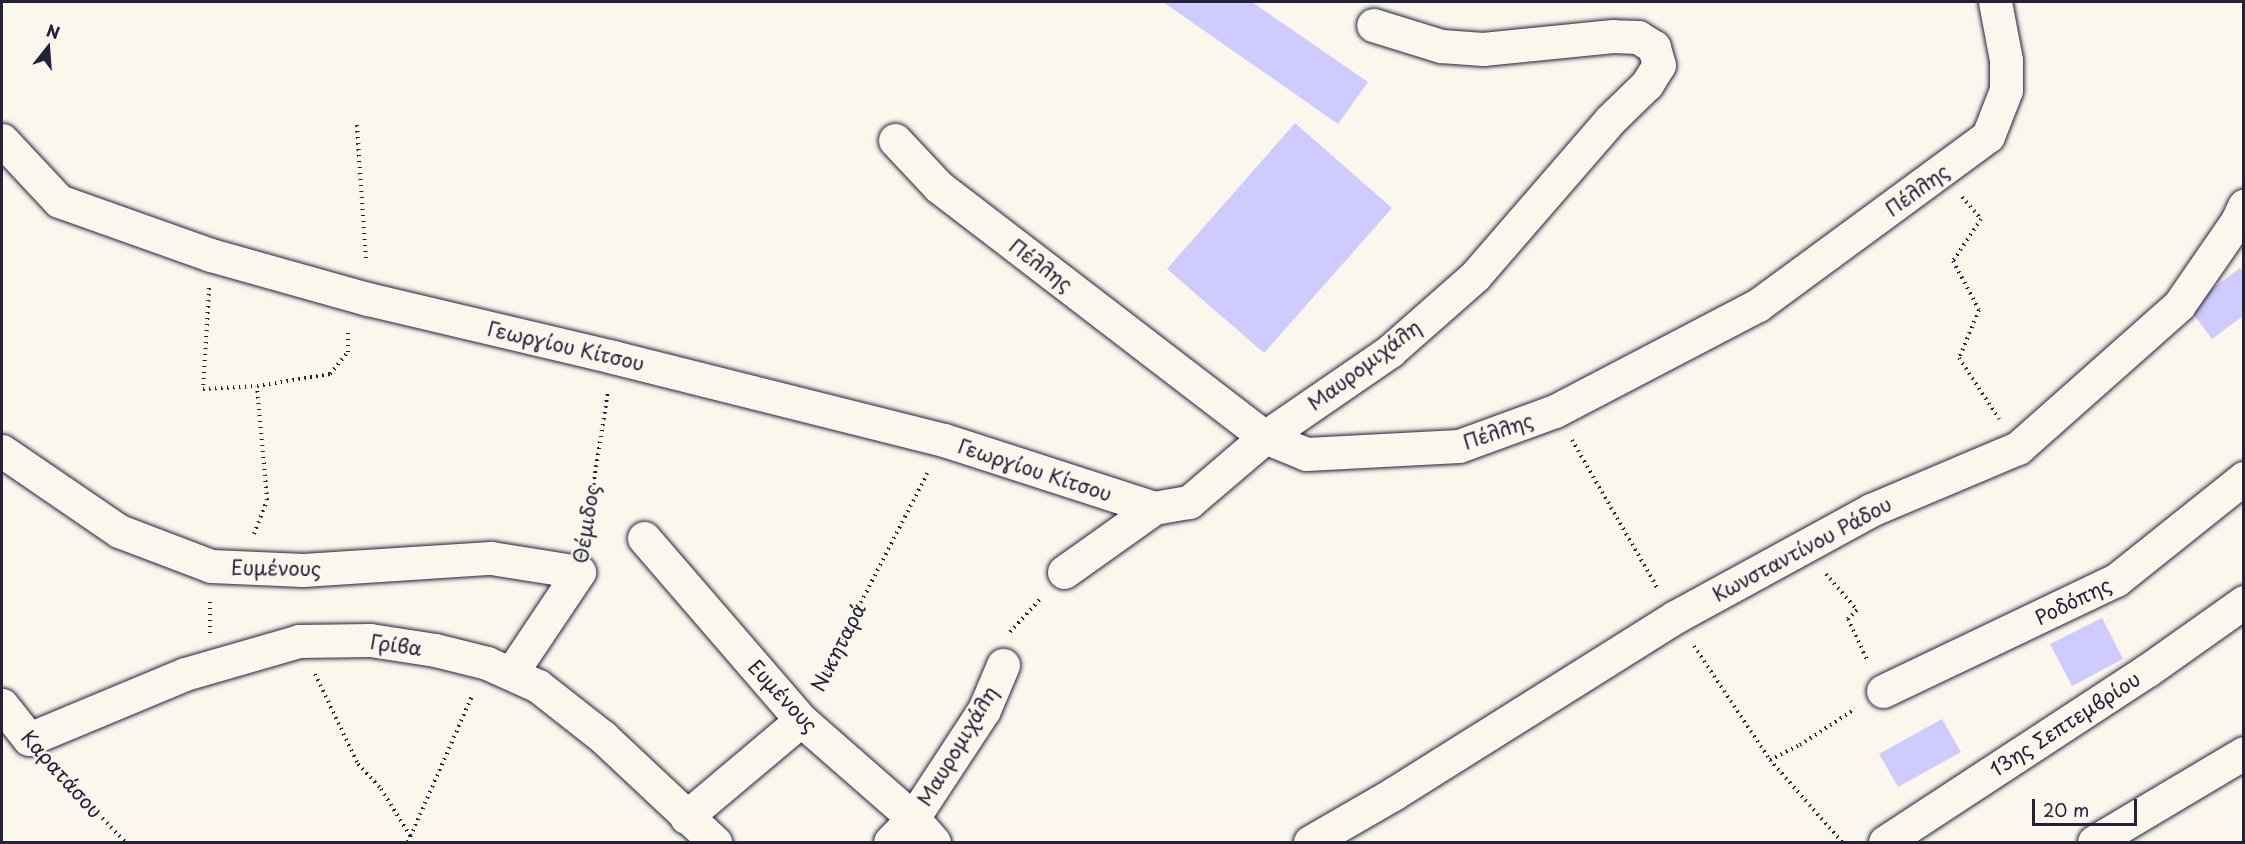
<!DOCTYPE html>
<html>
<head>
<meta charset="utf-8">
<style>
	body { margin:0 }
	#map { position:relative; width:2245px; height:844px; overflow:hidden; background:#fbf7ec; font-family:"Playpen Sans",sans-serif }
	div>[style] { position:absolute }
	.building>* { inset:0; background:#d0cbfe }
	.path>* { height:4px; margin-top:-2px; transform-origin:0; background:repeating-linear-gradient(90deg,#22223b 0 1.5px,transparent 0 6px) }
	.roads { filter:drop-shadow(0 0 2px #22223b) drop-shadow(0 0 2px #22223b) }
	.minor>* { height:33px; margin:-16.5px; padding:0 16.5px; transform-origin:16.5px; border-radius:16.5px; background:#fbf7ec }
	.tertiary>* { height:33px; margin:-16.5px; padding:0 16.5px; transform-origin:16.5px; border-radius:16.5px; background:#fbf7ec }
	span { translate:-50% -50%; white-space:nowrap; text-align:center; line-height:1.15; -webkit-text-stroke:4.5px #fbf7ec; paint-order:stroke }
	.street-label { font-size:20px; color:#22223b }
	.frame { position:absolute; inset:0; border:3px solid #22223b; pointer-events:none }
	.north { position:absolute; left:18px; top:18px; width:60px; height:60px; -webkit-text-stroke:4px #fbf7ec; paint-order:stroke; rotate:17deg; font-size:16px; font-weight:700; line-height:24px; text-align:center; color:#22223b }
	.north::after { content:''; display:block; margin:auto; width:21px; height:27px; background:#22223b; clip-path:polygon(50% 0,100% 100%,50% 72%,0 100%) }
	.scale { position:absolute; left:2032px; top:799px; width:105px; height:27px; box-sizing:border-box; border:3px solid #22223b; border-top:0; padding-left:8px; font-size:18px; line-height:21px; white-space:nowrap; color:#22223b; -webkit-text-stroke:4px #fbf7ec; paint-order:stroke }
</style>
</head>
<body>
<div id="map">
	<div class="building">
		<i style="clip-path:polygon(1163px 2px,1252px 2px,1368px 82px,1338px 124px)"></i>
		<i style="clip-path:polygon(1295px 123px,1392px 208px,1264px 353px,1167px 269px)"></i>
		<i style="clip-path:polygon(2240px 268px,2244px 272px,2244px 315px,2212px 339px,2188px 307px)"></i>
		<i style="clip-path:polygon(2102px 618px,2123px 659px,2072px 686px,2050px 644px)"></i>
		<i style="clip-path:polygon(1942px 719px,1961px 752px,1898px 787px,1879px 754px)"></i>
	</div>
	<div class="path">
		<i style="left:357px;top:125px;width:137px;rotate:86.2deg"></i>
		<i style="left:1962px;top:197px;width:29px;rotate:49deg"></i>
		<i style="left:1981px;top:219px;width:50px;rotate:123.7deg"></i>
		<i style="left:1953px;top:261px;width:55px;rotate:62deg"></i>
		<i style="left:1979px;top:310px;width:52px;rotate:112.6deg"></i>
		<i style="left:1959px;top:358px;width:73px;rotate:56.7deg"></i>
		<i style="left:209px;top:288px;width:101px;rotate:93.4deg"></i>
		<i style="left:203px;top:389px;width:54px;rotate:-3.2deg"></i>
		<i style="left:1572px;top:440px;width:172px;rotate:60deg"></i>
		<i style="left:254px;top:534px;width:36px;rotate:-69deg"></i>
		<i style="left:267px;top:500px;width:114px;rotate:-95deg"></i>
		<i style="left:257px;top:386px;width:74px;rotate:-9.3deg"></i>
		<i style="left:330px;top:374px;width:28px;rotate:-51deg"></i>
		<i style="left:348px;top:352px;width:24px;rotate:-90deg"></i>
		<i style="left:585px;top:538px;width:149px;rotate:-81.1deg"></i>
		<i style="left:1826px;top:574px;width:48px;rotate:49.3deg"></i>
		<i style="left:1857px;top:610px;width:13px;rotate:135deg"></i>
		<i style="left:1848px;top:619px;width:45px;rotate:65.1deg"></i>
		<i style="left:1010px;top:632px;width:46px;rotate:-47.6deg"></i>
		<i style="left:210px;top:633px;width:35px;rotate:-90deg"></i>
		<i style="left:1694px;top:646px;width:137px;rotate:56.3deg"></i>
		<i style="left:315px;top:674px;width:100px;rotate:64.5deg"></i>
		<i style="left:358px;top:764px;width:34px;rotate:47deg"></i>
		<i style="left:381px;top:789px;width:57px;rotate:58deg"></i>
		<i style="left:817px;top:688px;width:245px;rotate:-62.8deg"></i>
		<i style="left:53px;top:766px;width:105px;rotate:46.5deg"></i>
		<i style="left:408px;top:842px;width:162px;rotate:-66.3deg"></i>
		<i style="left:1842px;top:842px;width:109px;rotate:-131.3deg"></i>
		<i style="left:1770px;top:760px;width:34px;rotate:-27deg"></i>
		<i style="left:1800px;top:745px;width:66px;rotate:-33.2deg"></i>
	</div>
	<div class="roads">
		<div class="minor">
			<i style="left:2px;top:140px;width:83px;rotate:46.9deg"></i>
			<i style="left:59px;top:201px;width:161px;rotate:19.6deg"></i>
			<i style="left:211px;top:255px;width:163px;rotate:15.7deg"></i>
			<i style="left:368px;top:299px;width:252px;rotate:13.3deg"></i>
			<i style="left:613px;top:357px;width:341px;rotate:14.1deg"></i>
			<i style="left:944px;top:440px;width:221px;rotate:17.9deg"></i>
			<i style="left:895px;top:140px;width:64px;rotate:46.9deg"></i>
			<i style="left:939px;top:187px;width:411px;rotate:37.5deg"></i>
			<i style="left:1265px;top:437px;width:44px;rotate:22.5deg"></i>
			<i style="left:1306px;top:454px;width:153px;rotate:-3deg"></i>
			<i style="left:1459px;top:446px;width:102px;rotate:-20deg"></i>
			<i style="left:1555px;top:411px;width:229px;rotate:-27.6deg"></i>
			<i style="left:1758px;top:305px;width:285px;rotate:-36.3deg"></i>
			<i style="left:1988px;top:136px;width:49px;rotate:-68.6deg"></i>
			<i style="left:2006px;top:90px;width:30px;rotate:-90deg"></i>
			<i style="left:2006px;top:60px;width:59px;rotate:-100.7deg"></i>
			<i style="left:2px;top:451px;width:142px;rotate:34.4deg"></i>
			<i style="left:119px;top:531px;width:98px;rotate:20.8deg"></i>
			<i style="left:211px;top:566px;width:92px;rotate:2.5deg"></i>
			<i style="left:303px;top:570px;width:188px;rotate:-3.7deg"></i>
			<i style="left:491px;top:558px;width:89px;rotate:9deg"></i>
			<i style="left:579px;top:572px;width:120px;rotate:123.8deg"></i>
			<i style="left:644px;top:538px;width:240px;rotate:49.2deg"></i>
			<i style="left:801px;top:720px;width:149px;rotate:41.2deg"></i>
			<i style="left:913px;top:818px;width:32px;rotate:49deg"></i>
			<i style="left:1064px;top:572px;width:110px;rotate:-35.4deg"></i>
			<i style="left:1154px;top:508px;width:36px;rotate:-10deg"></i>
			<i style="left:1189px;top:502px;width:100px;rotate:-40.5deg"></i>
			<i style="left:1265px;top:437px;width:152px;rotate:-34.5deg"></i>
			<i style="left:1390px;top:351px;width:113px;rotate:-41.4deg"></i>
			<i style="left:1475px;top:276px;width:206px;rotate:-49.1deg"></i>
			<i style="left:1610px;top:120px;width:52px;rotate:-44.2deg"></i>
			<i style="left:1647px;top:84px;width:22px;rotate:-58deg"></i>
			<i style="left:1659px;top:65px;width:19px;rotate:-106deg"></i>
			<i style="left:1654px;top:47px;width:19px;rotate:-148deg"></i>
			<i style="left:1638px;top:37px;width:25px;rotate:-178deg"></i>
			<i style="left:1613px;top:36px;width:131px;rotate:174.3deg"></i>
			<i style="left:1483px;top:49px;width:42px;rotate:-175.9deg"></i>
			<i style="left:1441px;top:46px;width:71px;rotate:-162.8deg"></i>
			<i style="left:1883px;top:691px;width:258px;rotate:-25.5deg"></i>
			<i style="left:2116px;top:580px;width:164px;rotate:-38.6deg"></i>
			<i style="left:686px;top:817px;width:150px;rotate:-40.1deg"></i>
			<i style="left:890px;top:842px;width:33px;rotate:-46deg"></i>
			<i style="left:913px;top:818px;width:129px;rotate:-56.7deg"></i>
			<i style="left:984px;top:710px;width:49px;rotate:-67.1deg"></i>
			<i style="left:2094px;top:842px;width:174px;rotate:-30.7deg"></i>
		</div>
		<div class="tertiary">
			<i style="left:2px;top:705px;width:43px;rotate:51.5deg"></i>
			<i style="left:29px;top:739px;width:169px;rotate:-22.6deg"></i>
			<i style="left:185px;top:674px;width:119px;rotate:-16.1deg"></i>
			<i style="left:299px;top:641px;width:71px;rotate:-0.8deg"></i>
			<i style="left:370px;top:640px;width:66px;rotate:8.7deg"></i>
			<i style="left:435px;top:650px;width:54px;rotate:14deg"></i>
			<i style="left:487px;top:663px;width:56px;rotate:24.3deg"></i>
			<i style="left:538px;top:686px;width:83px;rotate:38.1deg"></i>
			<i style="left:603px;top:737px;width:154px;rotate:43.2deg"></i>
			<i style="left:1310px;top:842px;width:96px;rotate:-30deg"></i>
			<i style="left:1393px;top:794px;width:333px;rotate:-32.1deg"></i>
			<i style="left:1675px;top:617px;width:223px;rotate:-28.6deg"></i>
			<i style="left:1871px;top:510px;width:160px;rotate:-22.9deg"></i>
			<i style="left:2018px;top:448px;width:215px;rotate:-41.6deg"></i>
			<i style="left:2179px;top:305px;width:102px;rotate:-55.4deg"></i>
			<i style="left:2237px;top:221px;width:17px;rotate:-65deg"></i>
			<i style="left:1885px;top:842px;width:314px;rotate:-33.2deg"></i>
			<i style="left:2148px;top:670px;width:118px;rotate:-35.3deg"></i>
		</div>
	</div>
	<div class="street-label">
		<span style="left:1917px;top:190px;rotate:-36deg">Πέλλης</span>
		<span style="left:1041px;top:265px;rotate:37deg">Πέλλης</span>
		<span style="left:566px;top:346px;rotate:13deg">Γεωργίου Κίτσου</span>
		<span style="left:1364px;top:365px;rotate:-37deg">Μαυρομιχάλη</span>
		<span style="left:1498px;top:431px;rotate:-19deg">Πέλλης</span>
		<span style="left:1035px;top:470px;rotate:18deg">Γεωργίου Κίτσου</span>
		<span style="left:586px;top:524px;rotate:-81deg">Θέμιδος</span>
		<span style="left:1802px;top:549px;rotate:-28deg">Κωνσταντίνου Ράδου</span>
		<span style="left:276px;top:568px;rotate:1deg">Ευμένους</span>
		<span style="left:2073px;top:601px;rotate:-26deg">Ροδόπης</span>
		<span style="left:396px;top:645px;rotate:8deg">Γρίβα</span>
		<span style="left:838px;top:647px;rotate:-63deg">Νικηταρά</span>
		<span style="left:783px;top:696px;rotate:47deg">Ευμένους</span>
		<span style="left:2065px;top:724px;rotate:-33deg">13ης Σεπτεμβρίου</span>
		<span style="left:957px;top:746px;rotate:-59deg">Μαυρομιχάλη</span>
		<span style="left:62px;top:774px;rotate:48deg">Καρατάσου</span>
	</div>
	<div class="frame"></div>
	<div class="north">N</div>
	<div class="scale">20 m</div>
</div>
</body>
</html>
